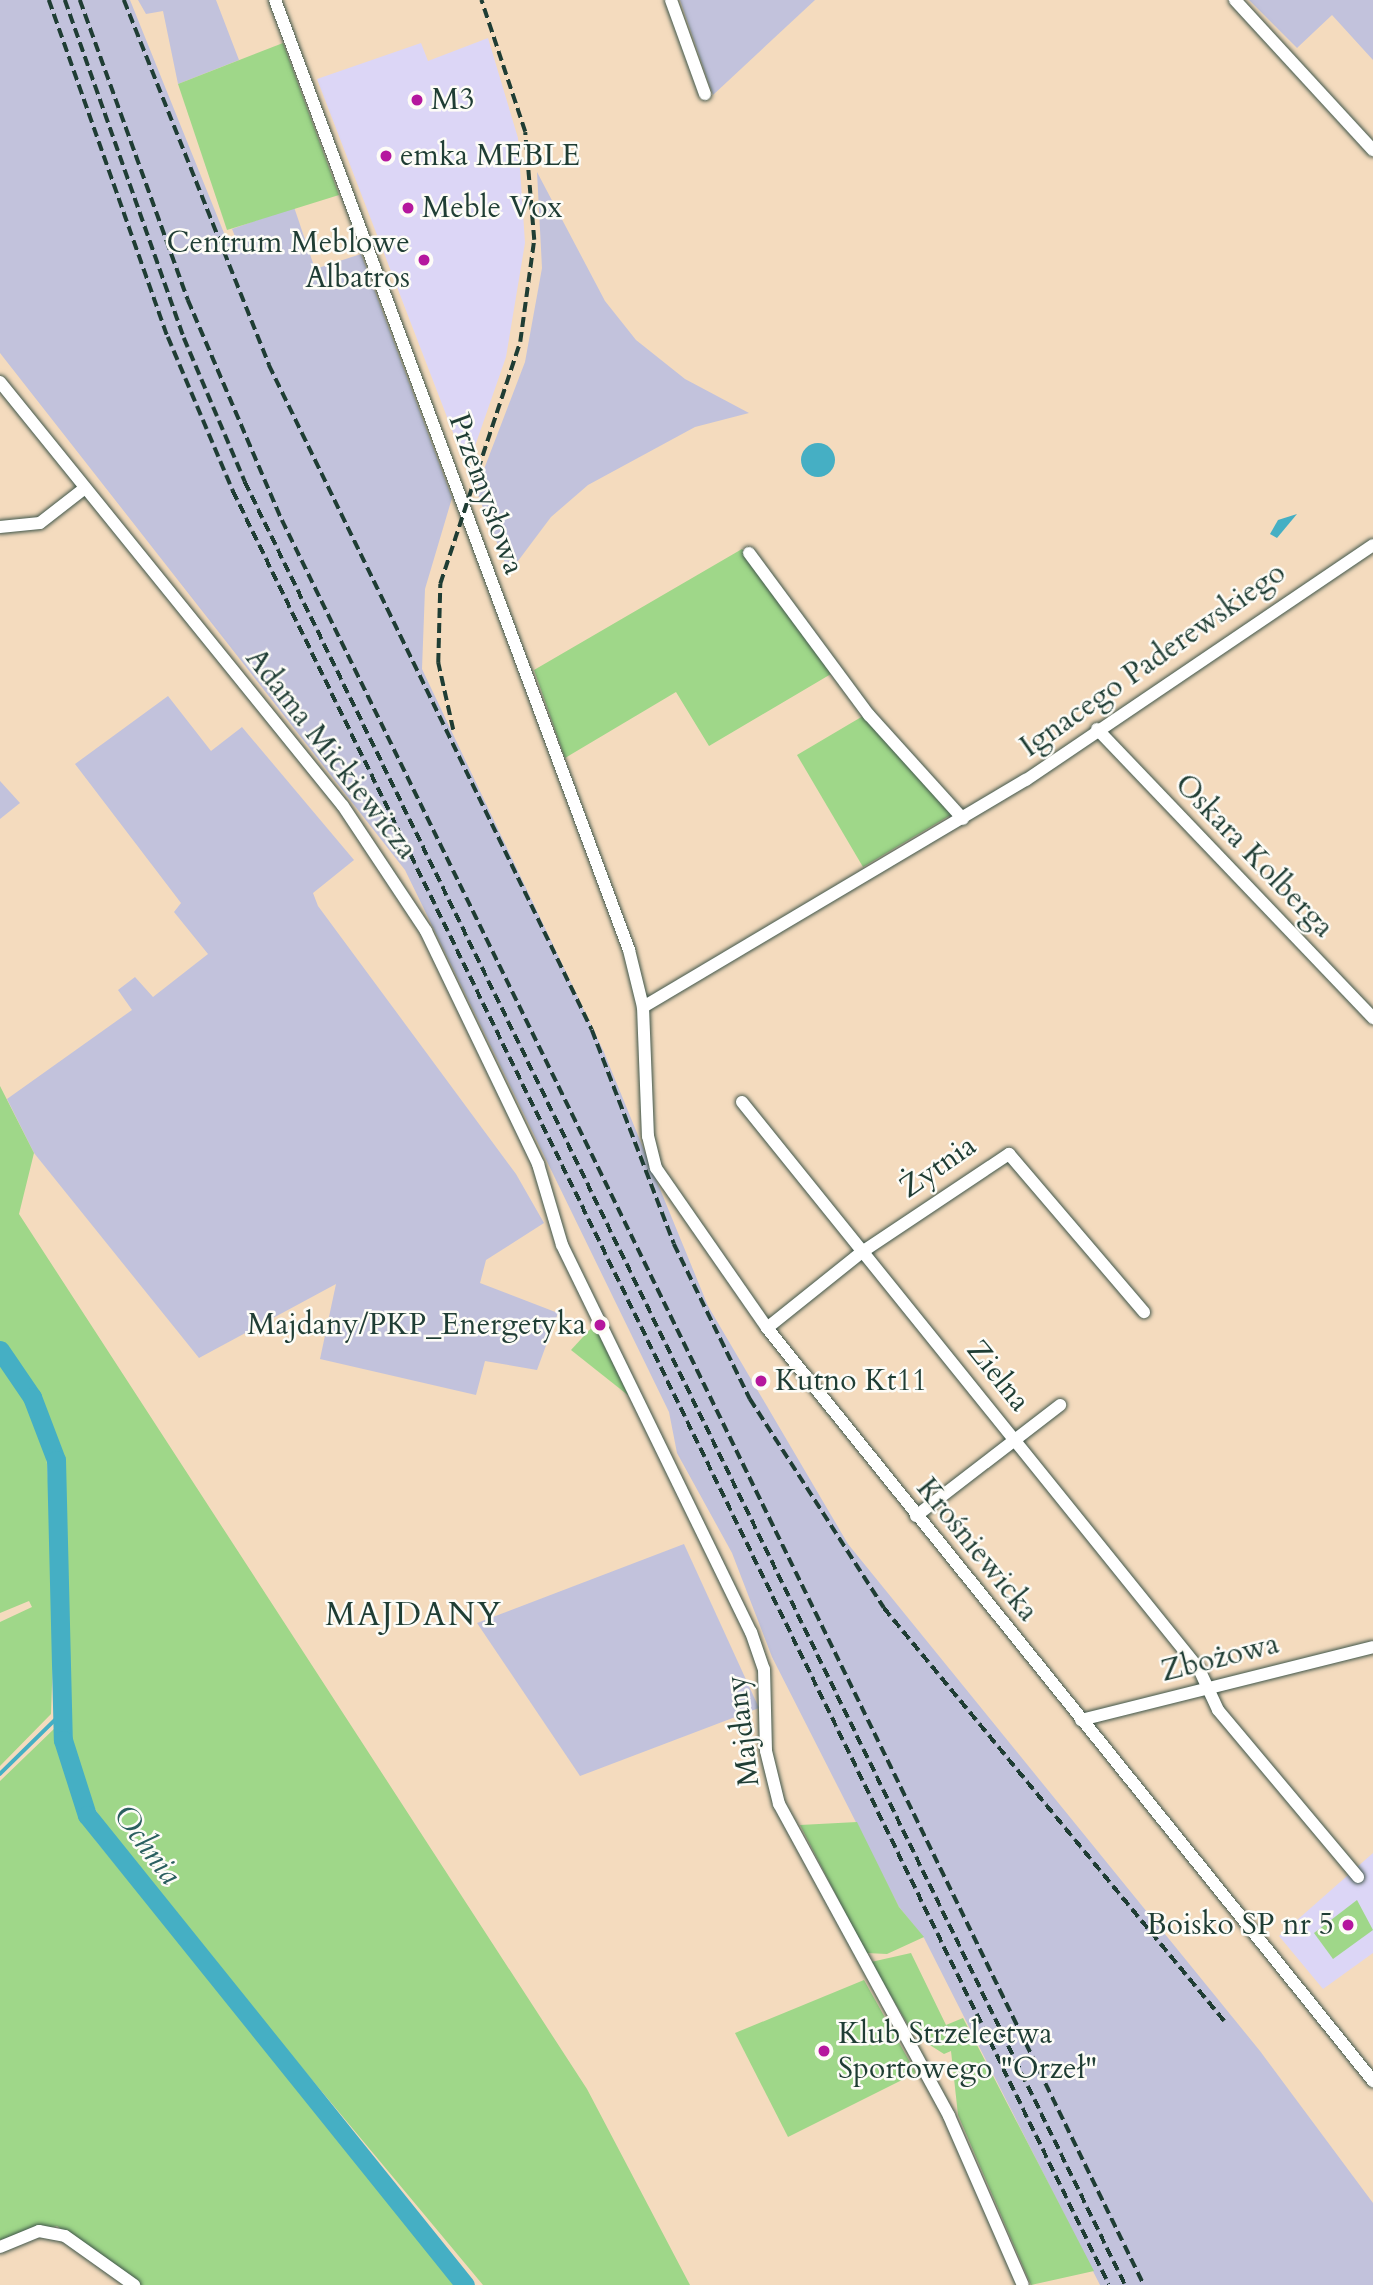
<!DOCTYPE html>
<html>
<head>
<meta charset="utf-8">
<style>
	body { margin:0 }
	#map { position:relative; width:1373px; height:2285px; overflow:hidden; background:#f4dbbe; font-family:Cardo,serif }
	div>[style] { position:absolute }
	.built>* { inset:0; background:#dcd6f6 }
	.industrial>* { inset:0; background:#c2c2dc }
	.green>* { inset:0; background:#9fd789 }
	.water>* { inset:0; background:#45afc4 }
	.round { border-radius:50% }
	.stream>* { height:3.5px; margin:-1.75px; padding:0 1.75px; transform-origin:1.75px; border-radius:1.75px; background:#45afc4 }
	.river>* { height:19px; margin:-9.5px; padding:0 9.5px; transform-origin:9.5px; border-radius:9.5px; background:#45afc4 }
	.roads { filter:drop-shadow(0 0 2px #3f5549) drop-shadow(0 0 2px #3f5549) }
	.minor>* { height:12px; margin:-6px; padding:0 6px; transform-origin:6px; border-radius:6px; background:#fff }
	.rail>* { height:3.5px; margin-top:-1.75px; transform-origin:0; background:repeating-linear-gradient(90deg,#1f3d34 0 10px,transparent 0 15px) }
	.dots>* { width:19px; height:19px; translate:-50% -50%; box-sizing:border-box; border:4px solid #fdfcf7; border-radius:50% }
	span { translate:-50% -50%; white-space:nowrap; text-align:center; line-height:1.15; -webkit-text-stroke:5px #fdfcf7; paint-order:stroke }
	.poi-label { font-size:30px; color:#1f3d34 }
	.left { translate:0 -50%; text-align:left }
	.right { translate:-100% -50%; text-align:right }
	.street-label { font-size:30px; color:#1f3d34 }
	.neighbourhood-label { font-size:32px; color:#1f3d34; letter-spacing:2px }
	.water-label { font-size:32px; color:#2a5f5f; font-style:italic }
</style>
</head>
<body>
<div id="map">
	<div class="built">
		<i style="clip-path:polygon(488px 38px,518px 138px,525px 243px,506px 357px,467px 469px,317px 79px,421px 43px,428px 61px)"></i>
		<i style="clip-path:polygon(1373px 1853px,1373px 1953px,1323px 1989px,1279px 1936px)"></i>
	</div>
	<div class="industrial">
		<i style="clip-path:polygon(0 0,130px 0,228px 243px,236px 239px,232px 229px,294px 207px,315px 269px,361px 254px,452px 498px,425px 589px,422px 669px,603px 1050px,708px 1306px,848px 1544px,1260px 2051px,1373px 2203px,1373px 2285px,1100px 2285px,924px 1938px,899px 1907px,772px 1657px,732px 1553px,677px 1453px,669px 1412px,405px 870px,0 353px)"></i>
		<i style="clip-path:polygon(138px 0,216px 0,239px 60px,178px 84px,163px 11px,146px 14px)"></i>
		<i style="clip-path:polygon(680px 0,815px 0,713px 95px)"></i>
		<i style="clip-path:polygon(1249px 0,1373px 0,1373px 60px,1332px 15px,1297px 48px)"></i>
		<i style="clip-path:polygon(537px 172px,605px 301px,636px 340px,685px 379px,749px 413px,695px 427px,588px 485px,551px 517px,509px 573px,476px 490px,525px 362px,542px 268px)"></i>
		<i style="clip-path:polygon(168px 696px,211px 751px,242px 727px,354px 860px,313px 893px,318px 906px,516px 1174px,544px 1223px,486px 1260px,480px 1283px,558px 1313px,537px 1370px,485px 1361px,476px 1395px,320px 1359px,336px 1284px,199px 1358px,34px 1153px,7px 1099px,132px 1010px,118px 990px,135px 977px,153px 997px,208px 954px,174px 912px,181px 903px,75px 764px)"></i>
		<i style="clip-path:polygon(0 781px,20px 803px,0 819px)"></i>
		<i style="clip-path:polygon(684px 1544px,759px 1708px,580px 1776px,477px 1623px)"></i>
	</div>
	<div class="green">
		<i style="clip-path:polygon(283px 43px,339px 195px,227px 230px,178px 84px)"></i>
		<i style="clip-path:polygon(742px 549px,831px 674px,709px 746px,676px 692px,565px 758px,534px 670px)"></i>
		<i style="clip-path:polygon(863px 716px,954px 813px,863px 867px,797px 755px)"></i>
		<i style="clip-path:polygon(0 1086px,34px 1153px,19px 1214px,587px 2089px,690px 2285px,483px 2285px,113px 1841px,84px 1789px,72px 1742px,55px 1432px,0 1341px)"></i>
		<i style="clip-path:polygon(594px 1325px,629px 1396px,571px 1350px)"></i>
		<i style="clip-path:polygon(0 1363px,23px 1393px,46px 1448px,55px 1597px,51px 1714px,0 1766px,0 1622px,32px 1607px,29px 1601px,0 1613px)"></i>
		<i style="clip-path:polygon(56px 1727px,67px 1780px,96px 1841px,462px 2285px,140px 2285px,57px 2226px,0 2240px,0 1781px)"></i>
		<i style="clip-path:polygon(857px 1822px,899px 1907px,924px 1937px,887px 1954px,866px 1953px,800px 1825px)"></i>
		<i style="clip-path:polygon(1357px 1900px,1373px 1930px,1333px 1959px,1314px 1933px)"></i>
		<i style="clip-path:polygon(911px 1953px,946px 2025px,963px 2018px,1094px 2271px,1031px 2285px,958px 2115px,951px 2051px,944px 2054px,914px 2035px,871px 1962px)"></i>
		<i style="clip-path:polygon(864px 1980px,916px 2073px,788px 2137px,735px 2033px)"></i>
	</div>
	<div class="water">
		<i class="round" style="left:801px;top:443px;width:34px;height:34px"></i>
		<i style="clip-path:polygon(1297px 514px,1277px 538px,1270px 534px,1278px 520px)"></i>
	</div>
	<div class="stream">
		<i style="left:0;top:1774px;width:87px;rotate:-44.5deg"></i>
	</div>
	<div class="river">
		<i style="left:0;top:1350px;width:57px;rotate:55.8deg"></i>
		<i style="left:32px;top:1397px;width:67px;rotate:69.1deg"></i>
		<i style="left:56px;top:1460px;width:280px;rotate:88.6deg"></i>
		<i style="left:63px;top:1740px;width:79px;rotate:72.3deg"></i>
		<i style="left:87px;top:1815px;width:603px;rotate:51.19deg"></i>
	</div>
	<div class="roads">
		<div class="minor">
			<i style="left:275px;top:0;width:1014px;rotate:69.56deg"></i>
			<i style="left:629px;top:950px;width:59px;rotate:76.2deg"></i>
			<i style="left:643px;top:1007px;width:129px;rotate:87.8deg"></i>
			<i style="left:648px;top:1136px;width:33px;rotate:76deg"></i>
			<i style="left:656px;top:1168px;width:195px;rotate:55.2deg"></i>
			<i style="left:767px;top:1328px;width:967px;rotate:51.17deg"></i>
			<i style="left:671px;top:0;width:100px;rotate:70.1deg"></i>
			<i style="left:1235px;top:0;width:204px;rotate:47.4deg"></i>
			<i style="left:0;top:382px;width:545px;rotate:51.03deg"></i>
			<i style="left:343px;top:806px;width:150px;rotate:56.4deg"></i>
			<i style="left:426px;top:931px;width:259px;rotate:64.3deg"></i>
			<i style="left:538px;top:1164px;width:84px;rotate:73.5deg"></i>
			<i style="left:562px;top:1245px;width:431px;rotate:64deg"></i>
			<i style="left:751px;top:1632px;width:39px;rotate:71deg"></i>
			<i style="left:764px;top:1669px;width:82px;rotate:88.6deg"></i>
			<i style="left:766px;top:1751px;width:55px;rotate:76.2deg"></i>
			<i style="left:779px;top:1804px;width:355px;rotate:61.4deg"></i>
			<i style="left:949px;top:2116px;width:184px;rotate:66.4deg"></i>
			<i style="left:0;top:527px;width:40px;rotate:-5.7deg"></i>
			<i style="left:40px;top:523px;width:57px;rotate:-37.9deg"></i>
			<i style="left:749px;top:553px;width:202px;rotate:53.5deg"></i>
			<i style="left:869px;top:715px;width:140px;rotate:47.9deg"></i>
			<i style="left:1097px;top:729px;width:400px;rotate:46.3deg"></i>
			<i style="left:643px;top:1007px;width:445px;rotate:-30.7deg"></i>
			<i style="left:1026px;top:780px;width:419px;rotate:-34.1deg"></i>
			<i style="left:742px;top:1102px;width:728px;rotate:51.13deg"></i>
			<i style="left:1199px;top:1669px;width:45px;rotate:65.1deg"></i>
			<i style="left:1218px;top:1710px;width:218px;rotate:50deg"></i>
			<i style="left:767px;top:1328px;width:122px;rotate:-38.7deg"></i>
			<i style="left:862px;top:1252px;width:177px;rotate:-33.7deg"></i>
			<i style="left:1009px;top:1154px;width:208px;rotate:49.5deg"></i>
			<i style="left:916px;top:1516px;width:182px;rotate:-37.6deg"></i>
			<i style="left:1081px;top:1720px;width:301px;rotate:-14deg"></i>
			<i style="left:0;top:2247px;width:42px;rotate:-22.3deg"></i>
			<i style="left:39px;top:2231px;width:26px;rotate:11deg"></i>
			<i style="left:65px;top:2236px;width:85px;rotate:35.4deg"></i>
		</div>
	</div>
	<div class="rail">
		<i style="left:49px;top:0;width:357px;rotate:70.6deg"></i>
		<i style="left:168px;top:337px;width:167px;rotate:67.1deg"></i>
		<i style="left:233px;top:491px;width:1996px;rotate:63.97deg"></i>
		<i style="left:65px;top:0;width:358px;rotate:70.6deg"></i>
		<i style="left:184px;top:338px;width:156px;rotate:67deg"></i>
		<i style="left:245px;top:482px;width:2006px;rotate:63.98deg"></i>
		<i style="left:80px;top:0;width:319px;rotate:70.2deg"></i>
		<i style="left:188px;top:300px;width:239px;rotate:66.9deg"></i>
		<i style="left:282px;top:520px;width:1964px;rotate:63.97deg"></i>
		<i style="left:124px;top:0;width:393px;rotate:68.3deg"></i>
		<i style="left:269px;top:365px;width:739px;rotate:64.09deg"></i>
		<i style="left:592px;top:1030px;width:229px;rotate:69deg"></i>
		<i style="left:674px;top:1244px;width:173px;rotate:63.9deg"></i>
		<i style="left:750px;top:1399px;width:248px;rotate:57.3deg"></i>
		<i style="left:884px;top:1608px;width:538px;rotate:50.51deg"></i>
		<i style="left:453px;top:730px;width:69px;rotate:-102.6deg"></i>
		<i style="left:438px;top:663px;width:79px;rotate:-88.5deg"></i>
		<i style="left:440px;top:584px;width:255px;rotate:-71.7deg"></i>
		<i style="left:520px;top:342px;width:103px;rotate:-82.2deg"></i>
		<i style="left:534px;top:240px;width:108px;rotate:-94.8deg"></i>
		<i style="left:525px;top:132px;width:139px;rotate:-108.4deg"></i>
	</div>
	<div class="dots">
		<i style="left:417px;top:100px;background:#b5179e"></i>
		<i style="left:386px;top:156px;background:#b5179e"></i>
		<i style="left:408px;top:208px;background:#b5179e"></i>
		<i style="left:424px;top:260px;background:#b5179e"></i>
		<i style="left:600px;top:1325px;background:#b5179e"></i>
		<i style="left:761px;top:1381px;background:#b5179e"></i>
		<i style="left:1348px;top:1925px;background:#b5179e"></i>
		<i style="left:824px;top:2051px;background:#b5179e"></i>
	</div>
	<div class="poi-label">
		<span class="left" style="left:431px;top:100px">M3</span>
		<span class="left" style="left:400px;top:156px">emka MEBLE</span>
		<span class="left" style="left:422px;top:208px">Meble Vox</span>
		<span class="right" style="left:410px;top:260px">Centrum Meblowe<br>Albatros</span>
		<span class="right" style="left:586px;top:1325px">Majdany/PKP_Energetyka</span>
		<span class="left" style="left:775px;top:1381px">Kutno Kt11</span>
		<span class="right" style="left:1334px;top:1925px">Boisko SP nr 5</span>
		<span class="left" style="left:838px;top:2051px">Klub Strzelectwa<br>Sportowego "Orzeł"</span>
	</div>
	<div class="street-label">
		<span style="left:486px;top:494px;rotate:70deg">Przemysłowa</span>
		<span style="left:1153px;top:660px;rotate:-35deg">Ignacego Paderewskiego</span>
		<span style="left:331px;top:754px;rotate:52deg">Adama Mickiewicza</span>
		<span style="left:1254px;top:856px;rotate:46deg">Oskara Kolberga</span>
		<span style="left:938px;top:1167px;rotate:-35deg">Żytnia</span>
		<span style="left:998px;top:1376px;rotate:51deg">Zielna</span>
		<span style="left:977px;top:1550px;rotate:51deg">Krośniewicka</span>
		<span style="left:1220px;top:1658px;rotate:-14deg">Zbożowa</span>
		<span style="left:743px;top:1731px;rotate:-97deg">Majdany</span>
	</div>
	<div class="neighbourhood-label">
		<span style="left:414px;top:1615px">MAJDANY</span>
	</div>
	<div class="water-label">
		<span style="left:147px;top:1845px;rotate:53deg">Ochnia</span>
	</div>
</div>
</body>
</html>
